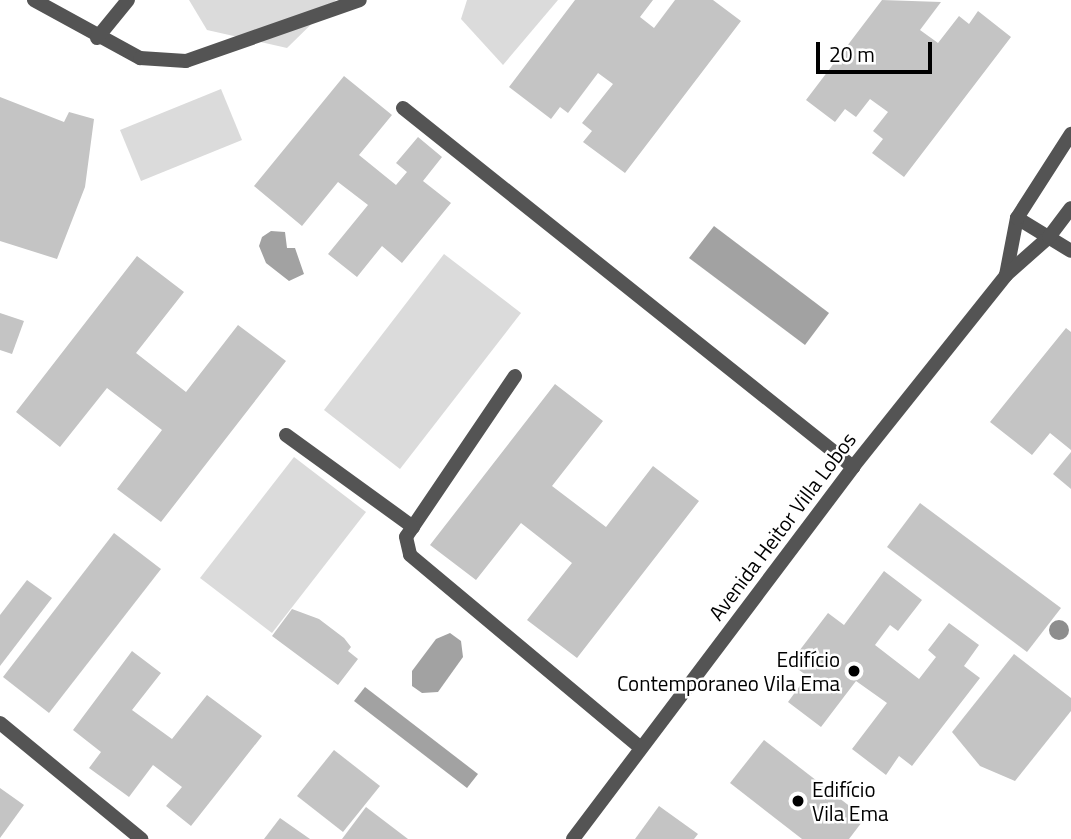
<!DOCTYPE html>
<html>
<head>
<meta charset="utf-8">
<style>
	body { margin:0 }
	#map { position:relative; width:1071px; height:839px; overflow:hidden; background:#fff; font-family:"Titillium Web",sans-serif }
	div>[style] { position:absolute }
	.green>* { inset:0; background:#dbdbdb }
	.water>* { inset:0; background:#a2a2a2 }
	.building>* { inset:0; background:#c4c4c4 }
	.service>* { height:14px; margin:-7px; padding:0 7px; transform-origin:7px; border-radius:7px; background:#545454 }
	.minor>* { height:14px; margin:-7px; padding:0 7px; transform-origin:7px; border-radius:7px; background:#545454 }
	.tertiary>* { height:14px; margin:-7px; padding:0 7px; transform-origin:7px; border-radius:7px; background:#545454 }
	.trees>* { width:20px; height:20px; margin:-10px; border-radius:50%; background:#8e8e8e }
	.dots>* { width:19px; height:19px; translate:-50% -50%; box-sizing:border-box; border:4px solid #fff; border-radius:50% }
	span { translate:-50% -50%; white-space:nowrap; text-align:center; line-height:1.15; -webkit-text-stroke:5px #fff; paint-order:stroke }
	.street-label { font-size:21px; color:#000 }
	.poi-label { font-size:21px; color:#000 }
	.right { translate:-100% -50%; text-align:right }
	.left { translate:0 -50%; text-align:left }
	.scale { position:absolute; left:816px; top:42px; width:116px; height:32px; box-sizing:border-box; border:4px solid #000; border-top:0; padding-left:9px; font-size:21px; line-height:24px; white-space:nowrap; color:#000; -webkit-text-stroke:5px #fff; paint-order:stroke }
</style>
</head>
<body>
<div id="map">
	<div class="green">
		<i style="clip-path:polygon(189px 0,336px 0,287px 48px,207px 30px)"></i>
		<i style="clip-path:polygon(467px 0,558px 0,503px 65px,461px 19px)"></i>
		<i style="clip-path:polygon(221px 89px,242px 140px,141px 181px,120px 130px)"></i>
		<i style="clip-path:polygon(444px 254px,521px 313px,400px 469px,324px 410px)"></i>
		<i style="clip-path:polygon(294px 457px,366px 512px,272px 633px,200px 578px)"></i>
	</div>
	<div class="water">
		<i style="clip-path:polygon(714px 226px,829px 313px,805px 345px,689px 258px)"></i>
		<i style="clip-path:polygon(271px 231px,285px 232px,287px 248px,295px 248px,304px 274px,289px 281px,266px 263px,259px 246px,262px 237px)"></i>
		<i style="clip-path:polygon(450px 633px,461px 641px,463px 657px,438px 692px,422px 693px,412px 686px,412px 671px,436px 639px)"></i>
		<i style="clip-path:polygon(365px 687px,478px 774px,467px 788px,354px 701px)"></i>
	</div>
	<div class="building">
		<i style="clip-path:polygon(575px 0,653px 0,640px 17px,654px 28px,675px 0,713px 0,741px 21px,625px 173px,583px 142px,592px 131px,582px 123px,613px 84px,598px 73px,568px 113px,560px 107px,551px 119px,509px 87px)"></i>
		<i style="clip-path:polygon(882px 0,941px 2px,920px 30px,938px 43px,959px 16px,969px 24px,978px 11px,1011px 37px,904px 177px,872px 153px,883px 139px,873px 131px,888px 112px,870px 99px,856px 117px,845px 109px,835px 122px,806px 100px)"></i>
		<i style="clip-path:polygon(344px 76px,392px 115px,359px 155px,396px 185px,407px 172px,396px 163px,418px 137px,442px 157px,423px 181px,451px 203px,402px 263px,382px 246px,357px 277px,328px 254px,368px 205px,338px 182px,302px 226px,254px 186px)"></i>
		<i style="clip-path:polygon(0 97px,64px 122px,69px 112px,94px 119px,85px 187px,57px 259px,0 241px)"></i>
		<i style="clip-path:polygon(137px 256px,184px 292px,136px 353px,186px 392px,238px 325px,286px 361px,161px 522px,117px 489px,162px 430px,107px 388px,60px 447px,16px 412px)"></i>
		<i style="clip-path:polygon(0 313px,24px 321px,12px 354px,0 350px)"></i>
		<i style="clip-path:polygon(1066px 328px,1071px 332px,1071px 450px,1050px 433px,1032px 455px,990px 422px)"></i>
		<i style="clip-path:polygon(555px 384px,603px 421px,552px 486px,606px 527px,653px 466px,699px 501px,577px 658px,527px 620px,572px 563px,521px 523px,476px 580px,430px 545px)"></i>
		<i style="clip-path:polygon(1071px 452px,1071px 489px,1053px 474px)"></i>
		<i style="clip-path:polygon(920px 503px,1061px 608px,1027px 652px,887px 547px)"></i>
		<i style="clip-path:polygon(114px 533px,161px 569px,49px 713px,3px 677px)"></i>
		<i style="clip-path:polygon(884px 571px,922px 600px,898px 631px,890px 625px,875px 645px,919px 679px,936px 657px,928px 650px,949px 623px,979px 645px,964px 666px,980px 678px,912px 766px,899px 756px,886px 775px,852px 749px,887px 703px,856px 681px,821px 727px,788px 702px,807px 676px,790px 663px,828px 613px,844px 625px)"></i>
		<i style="clip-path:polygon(27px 580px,52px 598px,0 666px,0 615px)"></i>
		<i style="clip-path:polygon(292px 609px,319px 619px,344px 638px,351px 647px,348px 651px,358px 659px,338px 685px,272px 636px)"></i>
		<i style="clip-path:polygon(132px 651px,161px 673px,132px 710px,172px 739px,207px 695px,262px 736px,191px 826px,166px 806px,182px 787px,153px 765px,129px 797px,89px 768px,101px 752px,73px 730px)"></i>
		<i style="clip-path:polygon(1014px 654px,1071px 698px,1071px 711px,1015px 781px,980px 766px,952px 732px)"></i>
		<i style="clip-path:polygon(764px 740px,865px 818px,849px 839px,802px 839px,730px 783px)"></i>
		<i style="clip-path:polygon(334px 750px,380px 786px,343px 832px,297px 796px)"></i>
		<i style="clip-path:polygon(0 788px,24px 805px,0 838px)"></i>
		<i style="clip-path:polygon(659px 806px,698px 834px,694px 839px,635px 839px)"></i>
		<i style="clip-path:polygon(366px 807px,408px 839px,342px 839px)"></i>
		<i style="clip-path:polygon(280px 818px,310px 839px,264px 839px)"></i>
	</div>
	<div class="service">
		<i style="left:34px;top:0;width:121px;rotate:28.7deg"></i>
		<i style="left:140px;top:58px;width:46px;rotate:3.7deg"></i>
		<i style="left:186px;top:61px;width:184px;rotate:-19.3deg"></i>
		<i style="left:97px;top:38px;width:49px;rotate:-50.8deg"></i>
		<i style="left:403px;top:108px;width:576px;rotate:38.58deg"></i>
		<i style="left:515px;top:376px;width:194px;rotate:124.1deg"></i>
		<i style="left:406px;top:537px;width:18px;rotate:77deg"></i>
		<i style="left:410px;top:555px;width:300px;rotate:39.9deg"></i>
		<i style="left:286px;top:435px;width:157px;rotate:35.9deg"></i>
	</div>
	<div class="minor">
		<i style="left:1017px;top:218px;width:63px;rotate:31.4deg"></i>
		<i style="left:0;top:723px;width:183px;rotate:39.4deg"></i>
	</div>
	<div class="tertiary">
		<i style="left:1006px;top:275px;width:58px;rotate:-79.1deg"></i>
		<i style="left:1017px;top:218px;width:100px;rotate:-57.3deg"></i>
		<i style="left:573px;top:839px;width:466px;rotate:-53deg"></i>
		<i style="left:853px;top:467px;width:246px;rotate:-51.4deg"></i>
		<i style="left:1006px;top:275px;width:57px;rotate:-41.5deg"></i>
		<i style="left:1049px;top:237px;width:36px;rotate:-53deg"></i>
	</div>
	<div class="trees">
		<i style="left:1059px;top:630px"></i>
	</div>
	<div class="dots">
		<i style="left:854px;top:671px;background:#000"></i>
		<i style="left:798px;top:801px;background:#000"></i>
	</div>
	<div class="street-label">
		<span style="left:782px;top:526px;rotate:-53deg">Avenida Heitor Villa Lobos</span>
	</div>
	<div class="poi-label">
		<span class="right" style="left:840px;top:671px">Edifício<br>Contemporaneo Vila Ema</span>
		<span class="left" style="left:812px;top:801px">Edifício<br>Vila Ema</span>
	</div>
	<div class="scale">20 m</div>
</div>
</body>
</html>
